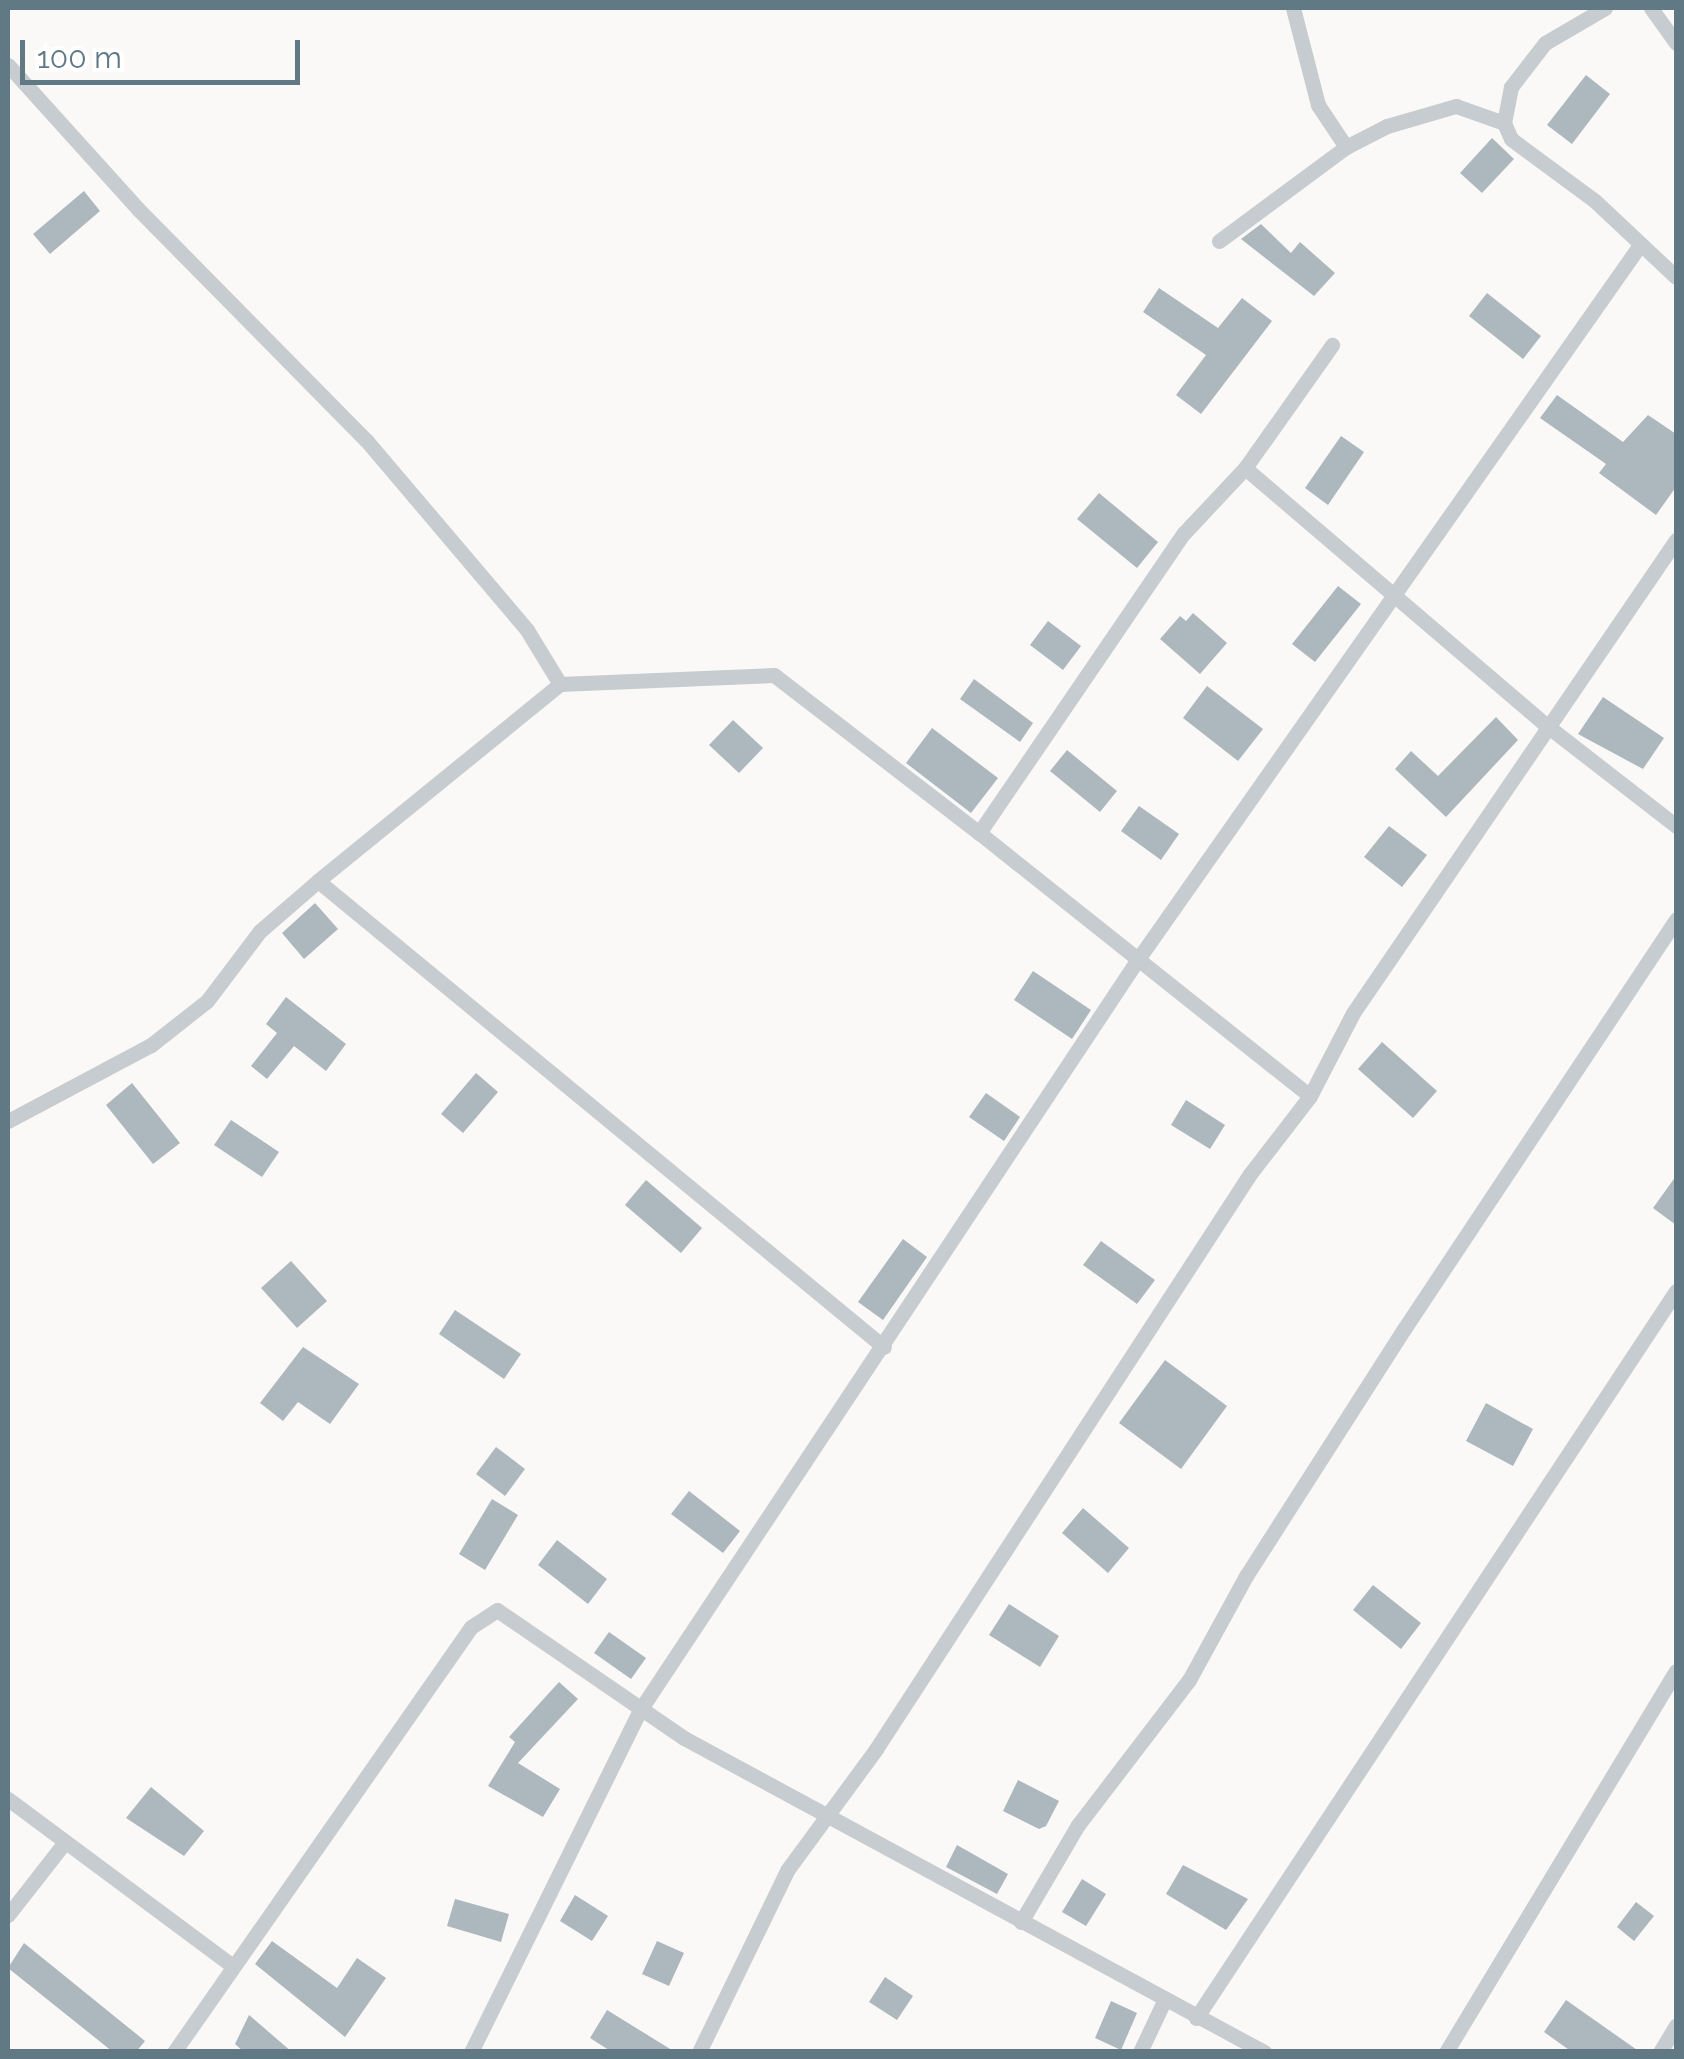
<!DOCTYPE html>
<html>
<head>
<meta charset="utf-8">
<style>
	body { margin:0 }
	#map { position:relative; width:1684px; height:2059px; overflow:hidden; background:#faf9f7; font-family:Raleway,sans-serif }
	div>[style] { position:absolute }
	.building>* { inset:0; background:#acb8bd }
	.minor>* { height:15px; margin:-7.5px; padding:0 7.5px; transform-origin:7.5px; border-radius:7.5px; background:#c6cccf }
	span { translate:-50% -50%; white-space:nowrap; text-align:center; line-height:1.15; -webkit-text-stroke:10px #fff; paint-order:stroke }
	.frame { position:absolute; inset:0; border:10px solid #617885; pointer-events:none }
	.scale { position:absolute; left:20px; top:40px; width:280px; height:45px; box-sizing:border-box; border:5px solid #617885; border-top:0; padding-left:12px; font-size:30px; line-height:35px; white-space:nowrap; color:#617885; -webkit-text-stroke:8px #fff; paint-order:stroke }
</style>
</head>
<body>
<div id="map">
	<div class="building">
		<i style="clip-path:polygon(1586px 75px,1610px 94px,1572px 144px,1547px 125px)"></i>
		<i style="clip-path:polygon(1492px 138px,1514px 159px,1482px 193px,1460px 173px)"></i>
		<i style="clip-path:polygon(84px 191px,100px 211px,50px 254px,33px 234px)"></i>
		<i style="clip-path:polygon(1261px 224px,1291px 253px,1300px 242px,1335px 273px,1314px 296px,1241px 239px)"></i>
		<i style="clip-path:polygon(1159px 288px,1218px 328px,1242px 298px,1272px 321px,1201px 414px,1176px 395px,1206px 355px,1143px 312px)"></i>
		<i style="clip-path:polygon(1487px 293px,1541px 336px,1523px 359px,1469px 316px)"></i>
		<i style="clip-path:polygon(1557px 395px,1623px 442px,1648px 415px,1676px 434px,1676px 487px,1656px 515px,1599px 473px,1606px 464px,1540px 418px)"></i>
		<i style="clip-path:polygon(1341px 436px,1364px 452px,1328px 505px,1305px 488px)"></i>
		<i style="clip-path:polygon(1099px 493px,1158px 542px,1137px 568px,1077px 519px)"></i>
		<i style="clip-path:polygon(1338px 586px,1361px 604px,1315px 662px,1292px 644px)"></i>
		<i style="clip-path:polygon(1193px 613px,1227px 643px,1200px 674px,1160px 639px,1180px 616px,1186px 621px)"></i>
		<i style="clip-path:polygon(1048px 621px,1081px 646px,1063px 670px,1030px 645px)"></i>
		<i style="clip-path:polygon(974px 679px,1033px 723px,1020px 742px,960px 699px)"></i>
		<i style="clip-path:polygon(1207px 686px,1263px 729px,1238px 761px,1183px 718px)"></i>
		<i style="clip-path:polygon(1603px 697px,1664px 738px,1643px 769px,1578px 734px)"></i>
		<i style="clip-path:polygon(1496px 717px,1518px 740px,1446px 817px,1395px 769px,1411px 751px,1438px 776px)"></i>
		<i style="clip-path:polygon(733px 720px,763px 748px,739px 773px,709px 745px)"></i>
		<i style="clip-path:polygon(932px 728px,998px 778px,971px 813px,906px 763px)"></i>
		<i style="clip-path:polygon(1067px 750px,1117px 791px,1100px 812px,1050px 771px)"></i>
		<i style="clip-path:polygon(1139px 806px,1179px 834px,1161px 860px,1121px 831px)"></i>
		<i style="clip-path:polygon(1389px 826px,1427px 855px,1402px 887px,1364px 857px)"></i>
		<i style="clip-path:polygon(315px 903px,338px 929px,304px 959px,282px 933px)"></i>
		<i style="clip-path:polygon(1033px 971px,1091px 1010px,1072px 1039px,1014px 1000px)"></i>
		<i style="clip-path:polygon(286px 997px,346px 1044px,326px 1071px,294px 1046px,267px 1079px,251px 1066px,277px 1033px,266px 1024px)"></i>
		<i style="clip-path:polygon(1382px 1042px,1437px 1091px,1413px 1118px,1358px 1069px)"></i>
		<i style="clip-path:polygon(476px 1073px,498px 1092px,463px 1133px,441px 1114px)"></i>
		<i style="clip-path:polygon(132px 1083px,180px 1143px,153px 1164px,106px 1105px)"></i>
		<i style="clip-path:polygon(986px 1093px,1020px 1117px,1004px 1141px,969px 1117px)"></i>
		<i style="clip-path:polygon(1186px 1100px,1225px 1125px,1210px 1149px,1171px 1125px)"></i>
		<i style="clip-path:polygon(231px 1120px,279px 1152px,262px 1177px,214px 1145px)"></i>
		<i style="clip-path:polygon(1676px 1176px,1676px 1225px,1653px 1208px)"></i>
		<i style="clip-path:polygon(646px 1180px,702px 1228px,681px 1253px,625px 1205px)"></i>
		<i style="clip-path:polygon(903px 1239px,927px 1257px,883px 1320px,858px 1302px)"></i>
		<i style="clip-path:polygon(1101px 1241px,1155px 1280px,1137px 1304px,1083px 1265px)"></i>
		<i style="clip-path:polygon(291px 1261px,327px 1301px,297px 1328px,261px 1288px)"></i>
		<i style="clip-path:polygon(455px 1310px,521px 1354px,504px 1379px,439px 1334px)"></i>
		<i style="clip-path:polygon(303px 1347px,359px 1384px,330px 1424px,298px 1402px,283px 1421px,260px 1403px)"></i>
		<i style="clip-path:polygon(1165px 1360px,1227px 1406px,1181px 1469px,1119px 1423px)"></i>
		<i style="clip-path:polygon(1486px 1403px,1533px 1429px,1513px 1466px,1466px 1441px)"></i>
		<i style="clip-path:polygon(496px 1447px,525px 1469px,505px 1496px,476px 1474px)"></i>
		<i style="clip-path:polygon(689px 1491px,740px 1531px,723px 1553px,671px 1514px)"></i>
		<i style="clip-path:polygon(492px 1499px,518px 1515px,485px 1570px,459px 1554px)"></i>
		<i style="clip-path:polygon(1083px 1508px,1129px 1548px,1108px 1573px,1062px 1533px)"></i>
		<i style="clip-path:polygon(557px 1540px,607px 1579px,588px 1604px,538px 1565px)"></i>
		<i style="clip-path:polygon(1373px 1585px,1421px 1623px,1401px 1649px,1353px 1610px)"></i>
		<i style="clip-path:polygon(1009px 1604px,1059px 1636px,1040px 1667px,989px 1635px)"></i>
		<i style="clip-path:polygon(609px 1632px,646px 1658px,631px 1679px,594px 1653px)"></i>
		<i style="clip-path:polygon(559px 1682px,578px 1699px,518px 1763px,560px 1789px,543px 1817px,488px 1786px,515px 1742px,509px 1737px)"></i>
		<i style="clip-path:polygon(1018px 1780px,1059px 1801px,1046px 1826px,1039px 1829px,1003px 1811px)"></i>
		<i style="clip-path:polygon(151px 1787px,204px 1831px,184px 1856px,126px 1818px)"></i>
		<i style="clip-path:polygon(957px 1845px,1008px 1874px,997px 1894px,946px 1867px)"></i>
		<i style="clip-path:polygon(1183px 1865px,1248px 1899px,1226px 1930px,1166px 1894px)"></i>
		<i style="clip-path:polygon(1082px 1879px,1106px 1894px,1086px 1926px,1062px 1912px)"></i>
		<i style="clip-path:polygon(575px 1895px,608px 1916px,592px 1941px,560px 1921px)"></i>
		<i style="clip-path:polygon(455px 1899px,509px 1914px,501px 1942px,447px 1926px)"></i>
		<i style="clip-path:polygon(1636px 1902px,1654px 1916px,1634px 1941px,1617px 1927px)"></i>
		<i style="clip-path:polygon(272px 1941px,337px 1988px,357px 1958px,386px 1978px,345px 2037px,255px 1964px)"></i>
		<i style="clip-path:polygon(657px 1941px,684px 1953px,669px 1986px,642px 1974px)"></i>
		<i style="clip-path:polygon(24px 1943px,145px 2041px,136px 2052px,113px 2052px,8px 1968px)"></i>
		<i style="clip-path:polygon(885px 1977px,913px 1996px,897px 2020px,869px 2002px)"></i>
		<i style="clip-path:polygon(1566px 2000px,1640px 2052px,1572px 2052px,1544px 2032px)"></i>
		<i style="clip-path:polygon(1111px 2001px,1137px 2013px,1121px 2050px,1095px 2038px)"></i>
		<i style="clip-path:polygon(607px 2010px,675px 2052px,612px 2052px,590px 2038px)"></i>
		<i style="clip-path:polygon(249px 2015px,292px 2052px,244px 2052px,235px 2044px)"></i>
	</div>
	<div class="minor">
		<i style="left:1293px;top:8px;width:100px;rotate:75.5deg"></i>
		<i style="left:1318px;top:105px;width:50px;rotate:56.3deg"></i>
		<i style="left:1605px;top:8px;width:69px;rotate:149.7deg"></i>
		<i style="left:1545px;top:43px;width:56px;rotate:127.7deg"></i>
		<i style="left:1511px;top:87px;width:37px;rotate:101deg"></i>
		<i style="left:1504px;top:123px;width:17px;rotate:66deg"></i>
		<i style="left:1511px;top:139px;width:104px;rotate:36.4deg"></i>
		<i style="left:1595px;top:201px;width:111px;rotate:43.2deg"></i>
		<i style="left:1651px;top:8px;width:43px;rotate:54.5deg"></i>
		<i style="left:8px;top:65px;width:194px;rotate:47.9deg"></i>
		<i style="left:138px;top:209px;width:325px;rotate:45.4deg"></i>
		<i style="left:366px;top:440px;width:249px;rotate:49.7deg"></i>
		<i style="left:527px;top:630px;width:63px;rotate:58.6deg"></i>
		<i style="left:560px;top:684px;width:214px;rotate:-2.4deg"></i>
		<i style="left:774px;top:675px;width:259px;rotate:37.6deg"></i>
		<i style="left:1219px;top:241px;width:158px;rotate:-36.5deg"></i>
		<i style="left:1346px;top:147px;width:46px;rotate:-27.1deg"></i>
		<i style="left:1387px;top:126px;width:72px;rotate:-16.2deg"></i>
		<i style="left:1456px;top:106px;width:51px;rotate:19.5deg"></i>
		<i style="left:1245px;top:468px;width:396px;rotate:40.5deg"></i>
		<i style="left:1546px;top:725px;width:165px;rotate:37.8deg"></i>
		<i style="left:560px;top:684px;width:312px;rotate:140.9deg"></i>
		<i style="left:318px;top:881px;width:733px;rotate:39.47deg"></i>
		<i style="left:1310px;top:1096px;width:423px;rotate:-141.5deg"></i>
		<i style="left:979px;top:833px;width:363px;rotate:-55.7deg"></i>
		<i style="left:1184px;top:533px;width:89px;rotate:-46.8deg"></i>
		<i style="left:1245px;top:468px;width:151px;rotate:-54.7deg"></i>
		<i style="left:8px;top:1121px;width:162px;rotate:-28deg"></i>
		<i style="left:151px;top:1045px;width:71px;rotate:-38.2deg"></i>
		<i style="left:207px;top:1001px;width:88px;rotate:-52.9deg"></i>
		<i style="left:260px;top:931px;width:77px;rotate:-40.8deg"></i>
		<i style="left:8px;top:1799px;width:277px;rotate:36.6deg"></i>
		<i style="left:8px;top:1915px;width:93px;rotate:-52deg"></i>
		<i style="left:1021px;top:1922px;width:113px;rotate:-59.6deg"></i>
		<i style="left:1078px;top:1825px;width:183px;rotate:-52.6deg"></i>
		<i style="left:1189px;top:1680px;width:119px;rotate:-61.3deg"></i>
		<i style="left:1246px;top:1576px;width:293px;rotate:-57.4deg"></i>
		<i style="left:1404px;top:1329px;width:492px;rotate:-56.4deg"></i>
		<i style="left:1196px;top:2018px;width:871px;rotate:-56.57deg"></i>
		<i style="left:174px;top:2052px;width:518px;rotate:-55.05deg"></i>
		<i style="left:471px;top:1627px;width:31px;rotate:-33deg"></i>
		<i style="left:497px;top:1610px;width:227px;rotate:34.4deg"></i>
		<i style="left:684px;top:1738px;width:660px;rotate:28.43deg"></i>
		<i style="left:471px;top:2052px;width:381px;rotate:-63.7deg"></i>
		<i style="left:640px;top:1710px;width:898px;rotate:-56.45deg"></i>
		<i style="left:1136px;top:962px;width:876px;rotate:-54.9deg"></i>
		<i style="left:699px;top:2052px;width:203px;rotate:-64.1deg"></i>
		<i style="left:788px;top:1869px;width:149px;rotate:-53.7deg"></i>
		<i style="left:876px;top:1749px;width:686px;rotate:-56.96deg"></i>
		<i style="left:1250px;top:1174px;width:98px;rotate:-52.4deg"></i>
		<i style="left:1310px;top:1096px;width:93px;rotate:-62.6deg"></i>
		<i style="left:1353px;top:1013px;width:573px;rotate:-55.67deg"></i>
		<i style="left:1140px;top:2052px;width:56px;rotate:-64.8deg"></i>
		<i style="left:1446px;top:2052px;width:445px;rotate:-58.9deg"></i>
		<i style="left:1660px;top:2052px;width:31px;rotate:-59deg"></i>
	</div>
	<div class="frame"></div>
	<div class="scale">100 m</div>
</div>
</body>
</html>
